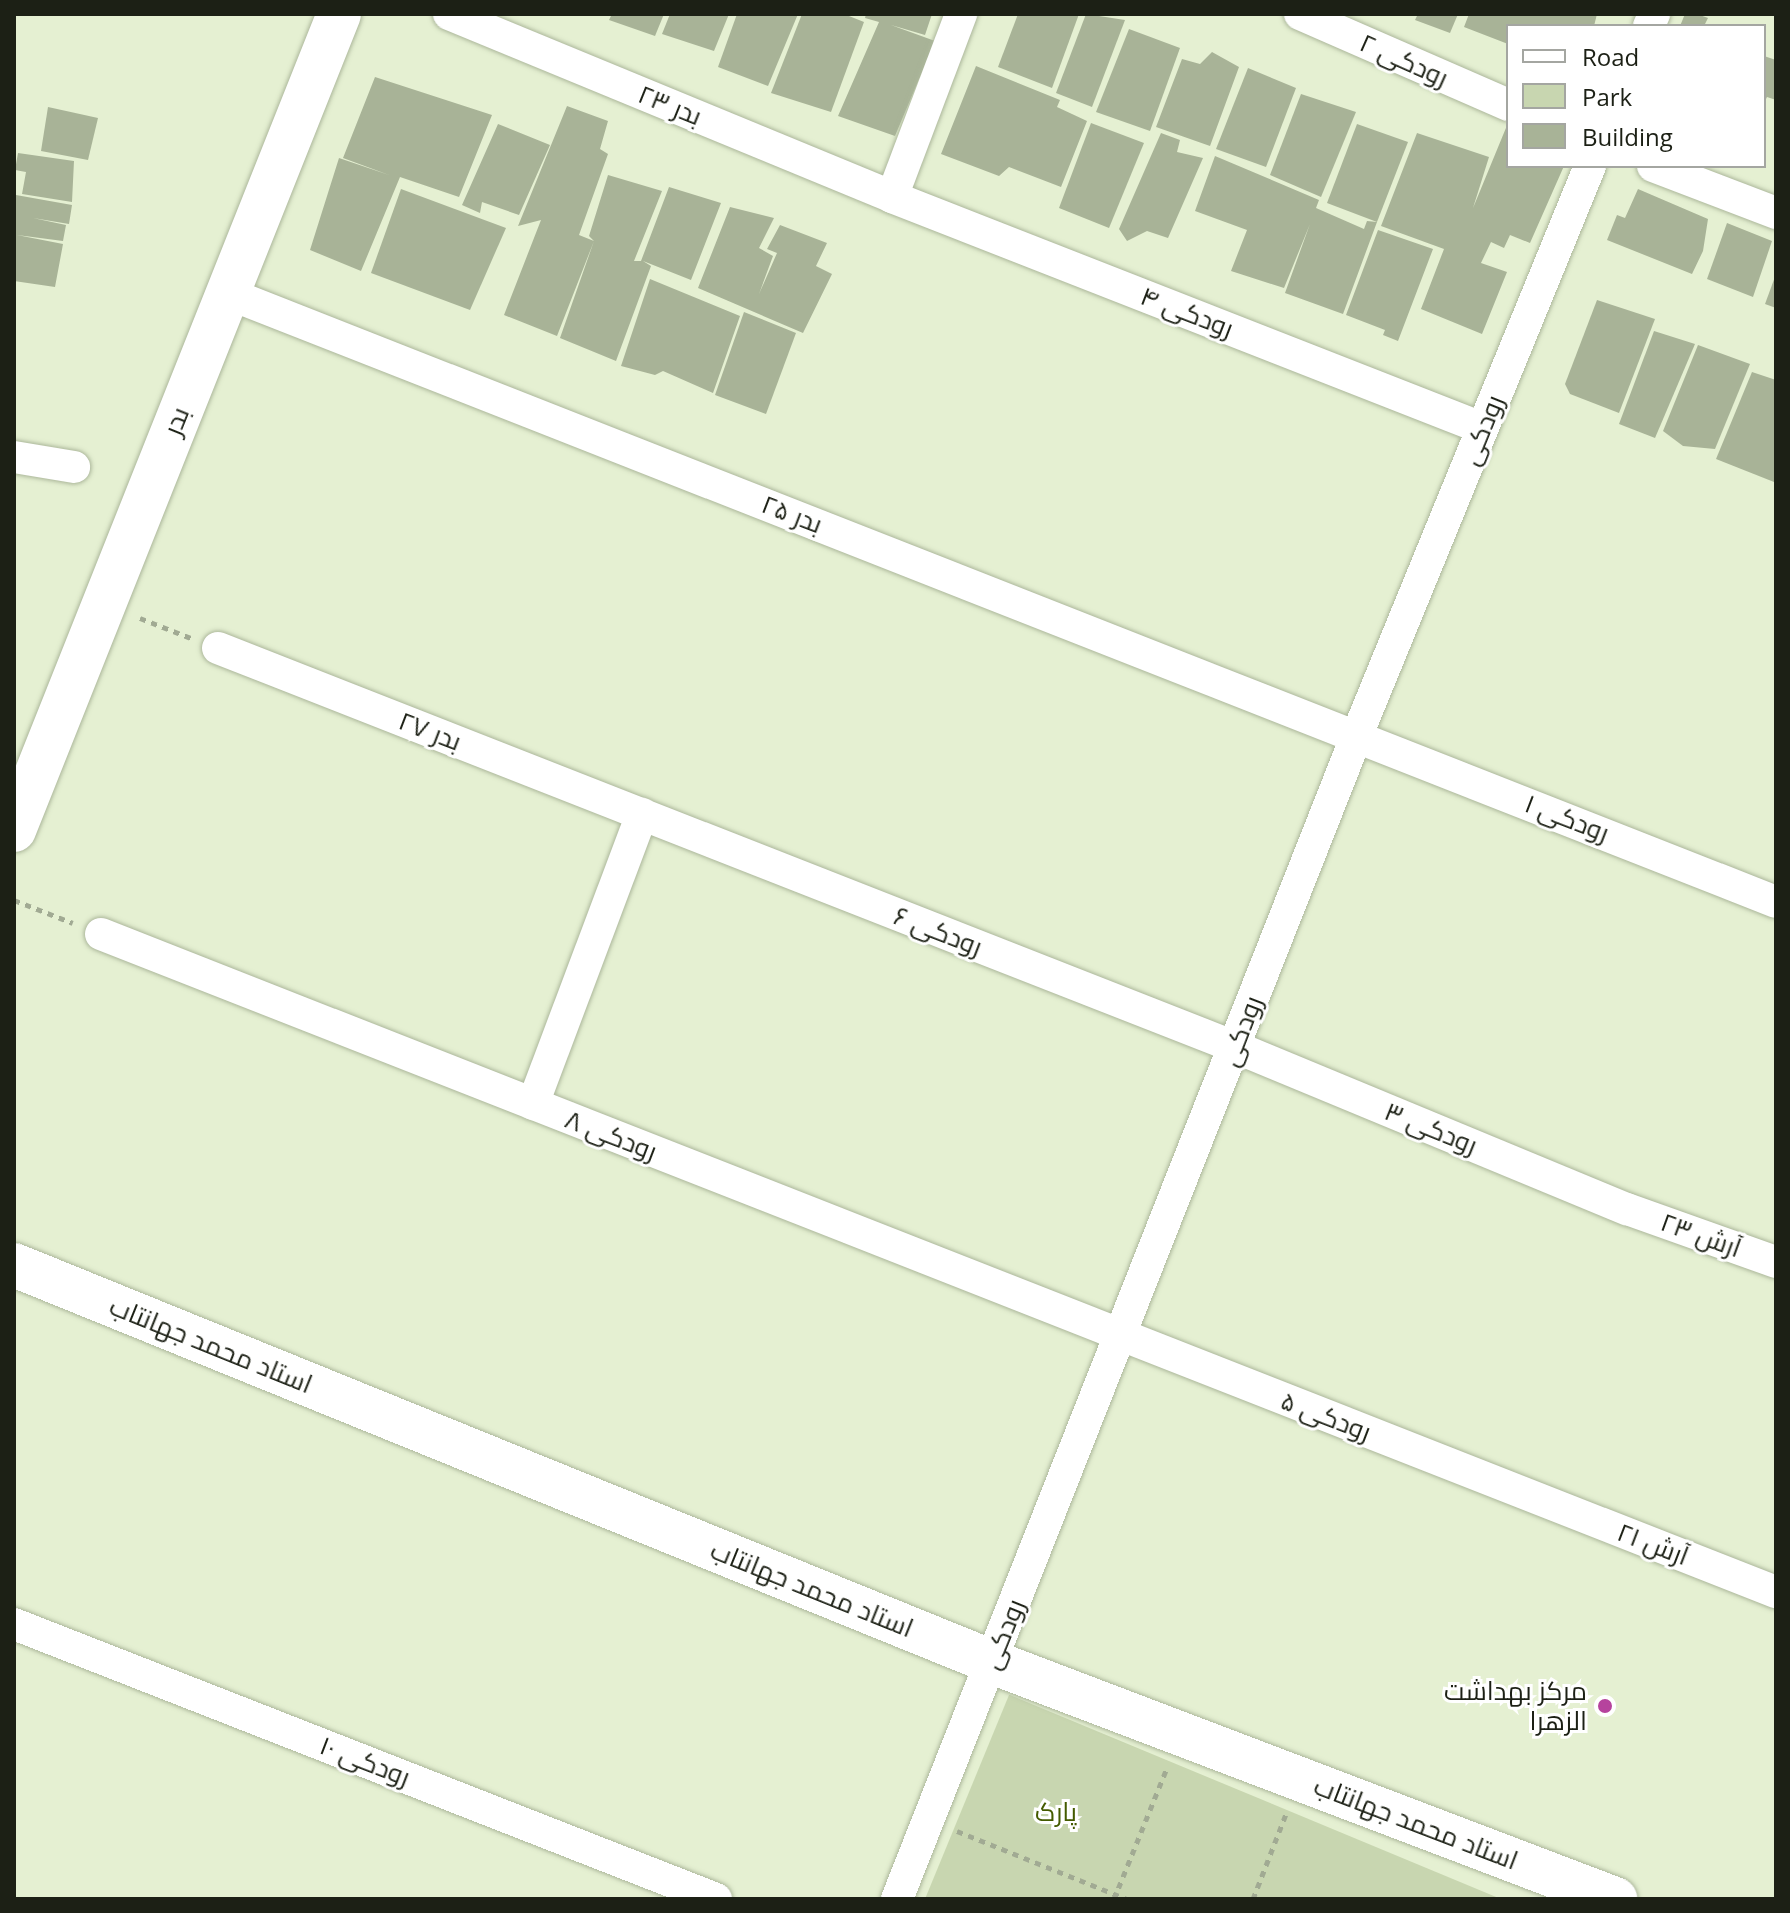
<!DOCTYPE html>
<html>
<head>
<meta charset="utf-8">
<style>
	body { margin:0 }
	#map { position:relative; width:1790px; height:1913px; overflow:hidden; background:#e5f0d2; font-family:"Open Sans",Cairo,sans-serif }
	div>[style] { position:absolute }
	.green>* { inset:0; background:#c8d6b0 }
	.building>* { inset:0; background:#a8b397 }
	.path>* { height:5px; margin-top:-2.5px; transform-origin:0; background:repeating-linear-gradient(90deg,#a1aa93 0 6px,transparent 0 12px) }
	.roads { filter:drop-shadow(0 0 2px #acb79b) drop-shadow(0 0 2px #acb79b) }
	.street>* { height:32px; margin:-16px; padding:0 16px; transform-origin:16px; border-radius:16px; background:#fff }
	.secondary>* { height:44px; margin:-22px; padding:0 22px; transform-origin:22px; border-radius:22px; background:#fff }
	.dots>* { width:22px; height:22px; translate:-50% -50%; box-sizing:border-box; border:4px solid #fff; border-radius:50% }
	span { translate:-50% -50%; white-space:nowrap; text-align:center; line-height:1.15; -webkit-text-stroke:6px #fff; paint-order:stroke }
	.street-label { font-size:26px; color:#1c2015 }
	.poi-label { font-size:26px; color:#1c2015 }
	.right { translate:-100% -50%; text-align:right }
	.park-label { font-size:26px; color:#445b00 }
	.frame { position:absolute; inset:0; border:16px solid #1c2015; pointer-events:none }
	.legend { position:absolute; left:1506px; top:24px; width:260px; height:144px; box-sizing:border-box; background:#fff; border:2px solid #a4a6a1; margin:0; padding:10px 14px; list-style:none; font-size:24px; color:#1c2015 }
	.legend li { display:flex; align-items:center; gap:16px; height:40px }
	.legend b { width:40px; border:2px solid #a4a6a1 }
</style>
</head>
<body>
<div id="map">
	<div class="green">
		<i style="clip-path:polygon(1009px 1695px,1010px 1695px,1501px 1899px,925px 1899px)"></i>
	</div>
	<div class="building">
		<i style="clip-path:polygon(612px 14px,664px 14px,655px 36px,609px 20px)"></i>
		<i style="clip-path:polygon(670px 14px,729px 14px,714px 51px,662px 34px)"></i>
		<i style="clip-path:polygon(737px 14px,798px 14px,768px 86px,718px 67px)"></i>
		<i style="clip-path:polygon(802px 14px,844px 14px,864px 22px,831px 112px,771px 93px)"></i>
		<i style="clip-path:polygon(866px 14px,932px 14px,925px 35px,891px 25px,935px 41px,895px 136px,838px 116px,879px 22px,865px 18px)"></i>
		<i style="clip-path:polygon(1018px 14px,1079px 14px,1052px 88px,998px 67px)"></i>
		<i style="clip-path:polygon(1086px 14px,1125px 20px,1092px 107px,1056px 93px)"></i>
		<i style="clip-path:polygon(1418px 14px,1458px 14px,1450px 33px,1415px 20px)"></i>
		<i style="clip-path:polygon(1469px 14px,1597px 14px,1594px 26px,1508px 26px,1508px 44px,1464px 27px)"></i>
		<i style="clip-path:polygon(1685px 14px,1697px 14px,1708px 18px,1704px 26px,1680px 26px)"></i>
		<i style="clip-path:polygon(1129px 29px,1180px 48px,1150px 131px,1096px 112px)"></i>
		<i style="clip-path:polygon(1212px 52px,1239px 67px,1210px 146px,1156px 127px,1182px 59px,1200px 64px)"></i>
		<i style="clip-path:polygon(1764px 56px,1776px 60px,1776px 100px,1767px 97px,1764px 103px)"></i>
		<i style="clip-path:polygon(976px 66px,1060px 100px,1057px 107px,1087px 121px,1061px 187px,1009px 167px,999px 176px,941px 154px)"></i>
		<i style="clip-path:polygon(1248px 68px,1296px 88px,1266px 167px,1216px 149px)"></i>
		<i style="clip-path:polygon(375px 77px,492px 115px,459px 197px,400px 177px,361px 271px,310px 250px,339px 158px,389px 175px,343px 158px)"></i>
		<i style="clip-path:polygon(1301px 94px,1356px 112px,1321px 197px,1270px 175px)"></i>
		<i style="clip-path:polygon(567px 106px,608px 121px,600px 149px,608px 154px,579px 235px,594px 241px,589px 236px,608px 175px,662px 191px,634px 261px,641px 261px,669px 187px,721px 203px,691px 280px,643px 261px,651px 266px,616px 361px,560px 338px,594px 241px,557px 336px,504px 315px,541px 220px,518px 226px)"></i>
		<i style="clip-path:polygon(48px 107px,98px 118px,88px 160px,41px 151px)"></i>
		<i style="clip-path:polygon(1091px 123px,1144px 143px,1109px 228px,1059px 208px)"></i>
		<i style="clip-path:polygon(1508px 123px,1508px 166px,1564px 166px,1530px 243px,1510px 235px,1504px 248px,1491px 242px,1481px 263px,1507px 272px,1482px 334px,1421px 309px,1444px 249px,1381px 226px,1417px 133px,1489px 157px,1473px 208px)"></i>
		<i style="clip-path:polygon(498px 124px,550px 145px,519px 215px,482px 202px,480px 213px,462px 205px)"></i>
		<i style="clip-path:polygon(1357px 124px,1408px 142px,1377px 222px,1327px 203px)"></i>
		<i style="clip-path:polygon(1161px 133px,1180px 140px,1177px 152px,1203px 158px,1168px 238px,1147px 231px,1127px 241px,1119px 229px)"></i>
		<i style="clip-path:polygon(18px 153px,74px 161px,72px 202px,22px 194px,26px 172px,15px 170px)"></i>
		<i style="clip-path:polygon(1215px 156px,1319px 200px,1316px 208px,1364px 229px,1367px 221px,1377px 222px,1343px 314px,1285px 293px,1310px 224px,1284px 288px,1231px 271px,1247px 230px,1195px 211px)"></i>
		<i style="clip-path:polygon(401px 189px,506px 228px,470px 310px,371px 273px)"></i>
		<i style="clip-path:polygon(1638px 189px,1708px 219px,1703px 251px,1692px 274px,1607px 240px,1617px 215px,1625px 218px)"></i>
		<i style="clip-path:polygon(16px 195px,72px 205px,69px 224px,33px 218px,66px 225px,63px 241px,17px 235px,63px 244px,55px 287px,14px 281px)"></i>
		<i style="clip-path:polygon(730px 207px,774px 218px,759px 248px,773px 256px,759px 294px,777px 253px,767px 249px,780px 225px,827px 243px,816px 266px,832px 274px,803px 333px,698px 288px)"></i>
		<i style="clip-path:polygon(1727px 223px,1772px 241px,1753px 297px,1707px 279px)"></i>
		<i style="clip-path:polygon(1378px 230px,1433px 249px,1398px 341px,1383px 335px,1385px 330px,1346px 315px)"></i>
		<i style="clip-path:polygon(1776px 274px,1776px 308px,1765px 304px)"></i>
		<i style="clip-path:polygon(650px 279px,740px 316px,713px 393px,663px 371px,655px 375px,621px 366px)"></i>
		<i style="clip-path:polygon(1597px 300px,1655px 319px,1619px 413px,1570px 394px,1565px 384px)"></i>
		<i style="clip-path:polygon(744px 312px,796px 333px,766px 414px,715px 395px)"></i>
		<i style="clip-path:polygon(1654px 331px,1695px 344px,1655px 438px,1619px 424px)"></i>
		<i style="clip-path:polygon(1698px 345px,1750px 364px,1715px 449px,1683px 446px,1663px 431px)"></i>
		<i style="clip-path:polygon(1752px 372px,1776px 380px,1774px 482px,1716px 459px)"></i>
	</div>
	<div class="path">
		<i style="left:140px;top:618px;width:55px;rotate:21.4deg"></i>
		<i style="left:14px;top:900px;width:63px;rotate:21.3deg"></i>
		<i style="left:957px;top:1831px;width:183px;rotate:21.8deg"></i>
		<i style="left:1114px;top:1899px;width:139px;rotate:-68deg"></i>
		<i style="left:1253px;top:1899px;width:91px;rotate:-68.8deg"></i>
	</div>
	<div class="roads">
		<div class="street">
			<i style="left:449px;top:14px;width:479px;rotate:22.4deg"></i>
			<i style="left:892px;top:197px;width:634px;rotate:21.38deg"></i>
			<i style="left:1300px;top:14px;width:227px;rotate:23.6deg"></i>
			<i style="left:1649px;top:26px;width:13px;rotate:-67deg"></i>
			<i style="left:1653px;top:166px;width:132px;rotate:20.9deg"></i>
			<i style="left:892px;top:197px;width:196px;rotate:-69.3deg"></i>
			<i style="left:227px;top:293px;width:1664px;rotate:21.46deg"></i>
			<i style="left:14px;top:457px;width:61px;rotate:9.5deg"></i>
			<i style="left:218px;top:648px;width:1092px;rotate:21.42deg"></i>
			<i style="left:1235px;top:1047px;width:424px;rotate:22.5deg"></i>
			<i style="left:1627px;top:1209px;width:158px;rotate:19.6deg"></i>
			<i style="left:101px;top:934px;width:1800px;rotate:21.45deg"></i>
			<i style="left:533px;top:1104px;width:310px;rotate:-69.4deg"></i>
			<i style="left:14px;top:1624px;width:754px;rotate:21.39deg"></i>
			<i style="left:897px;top:1899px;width:1252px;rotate:-68.44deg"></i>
			<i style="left:1357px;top:735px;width:615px;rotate:-67.73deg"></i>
		</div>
		<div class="secondary">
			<i style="left:14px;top:830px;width:878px;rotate:-68.28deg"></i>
			<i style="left:14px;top:1265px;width:1056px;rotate:22.09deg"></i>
			<i style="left:992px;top:1662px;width:667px;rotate:20.83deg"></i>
		</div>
	</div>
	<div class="dots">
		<i style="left:1605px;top:1706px;background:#b6439d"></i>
	</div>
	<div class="street-label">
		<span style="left:1404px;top:60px;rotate:24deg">رودکی ۲</span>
		<span style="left:670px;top:105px;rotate:22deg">بدر ۲۳</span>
		<span style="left:1187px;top:312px;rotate:21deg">رودکی ۴</span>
		<span style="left:176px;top:421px;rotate:-68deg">بدر</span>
		<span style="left:1482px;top:430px;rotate:-68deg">رودکی</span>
		<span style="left:792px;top:514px;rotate:21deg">بدر ۲۵</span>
		<span style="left:430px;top:731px;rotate:21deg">بدر ۲۷</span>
		<span style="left:1567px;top:818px;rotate:21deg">رودکی ۱</span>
		<span style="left:938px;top:931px;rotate:21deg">رودکی ۶</span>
		<span style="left:1241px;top:1031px;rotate:-69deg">رودکی</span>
		<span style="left:1431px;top:1128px;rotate:22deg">رودکی ۳</span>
		<span style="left:611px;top:1135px;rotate:21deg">رودکی ۸</span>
		<span style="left:1701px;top:1235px;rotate:20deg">آرش ۲۳</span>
		<span style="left:211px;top:1345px;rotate:22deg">استاد محمد جهانتاب</span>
		<span style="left:1326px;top:1416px;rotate:21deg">رودکی ۵</span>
		<span style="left:1653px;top:1544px;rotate:21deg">آرش ۲۱</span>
		<span style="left:812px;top:1589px;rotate:22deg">استاد محمد جهانتاب</span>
		<span style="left:1003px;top:1634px;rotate:-68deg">رودکی</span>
		<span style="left:365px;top:1761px;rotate:21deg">رودکی ۱۰</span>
		<span style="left:1416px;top:1823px;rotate:21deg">استاد محمد جهانتاب</span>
	</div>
	<div class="poi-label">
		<span class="right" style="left:1587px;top:1706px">مرکز بهداشت<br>الزهرا</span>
	</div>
	<div class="park-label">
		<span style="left:1056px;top:1812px">پارک</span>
	</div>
	<div class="frame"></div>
	<ul class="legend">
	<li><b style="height:10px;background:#fff"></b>Road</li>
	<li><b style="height:22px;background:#c8d6b0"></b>Park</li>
	<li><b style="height:22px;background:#a8b397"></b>Building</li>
	</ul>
</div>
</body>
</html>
